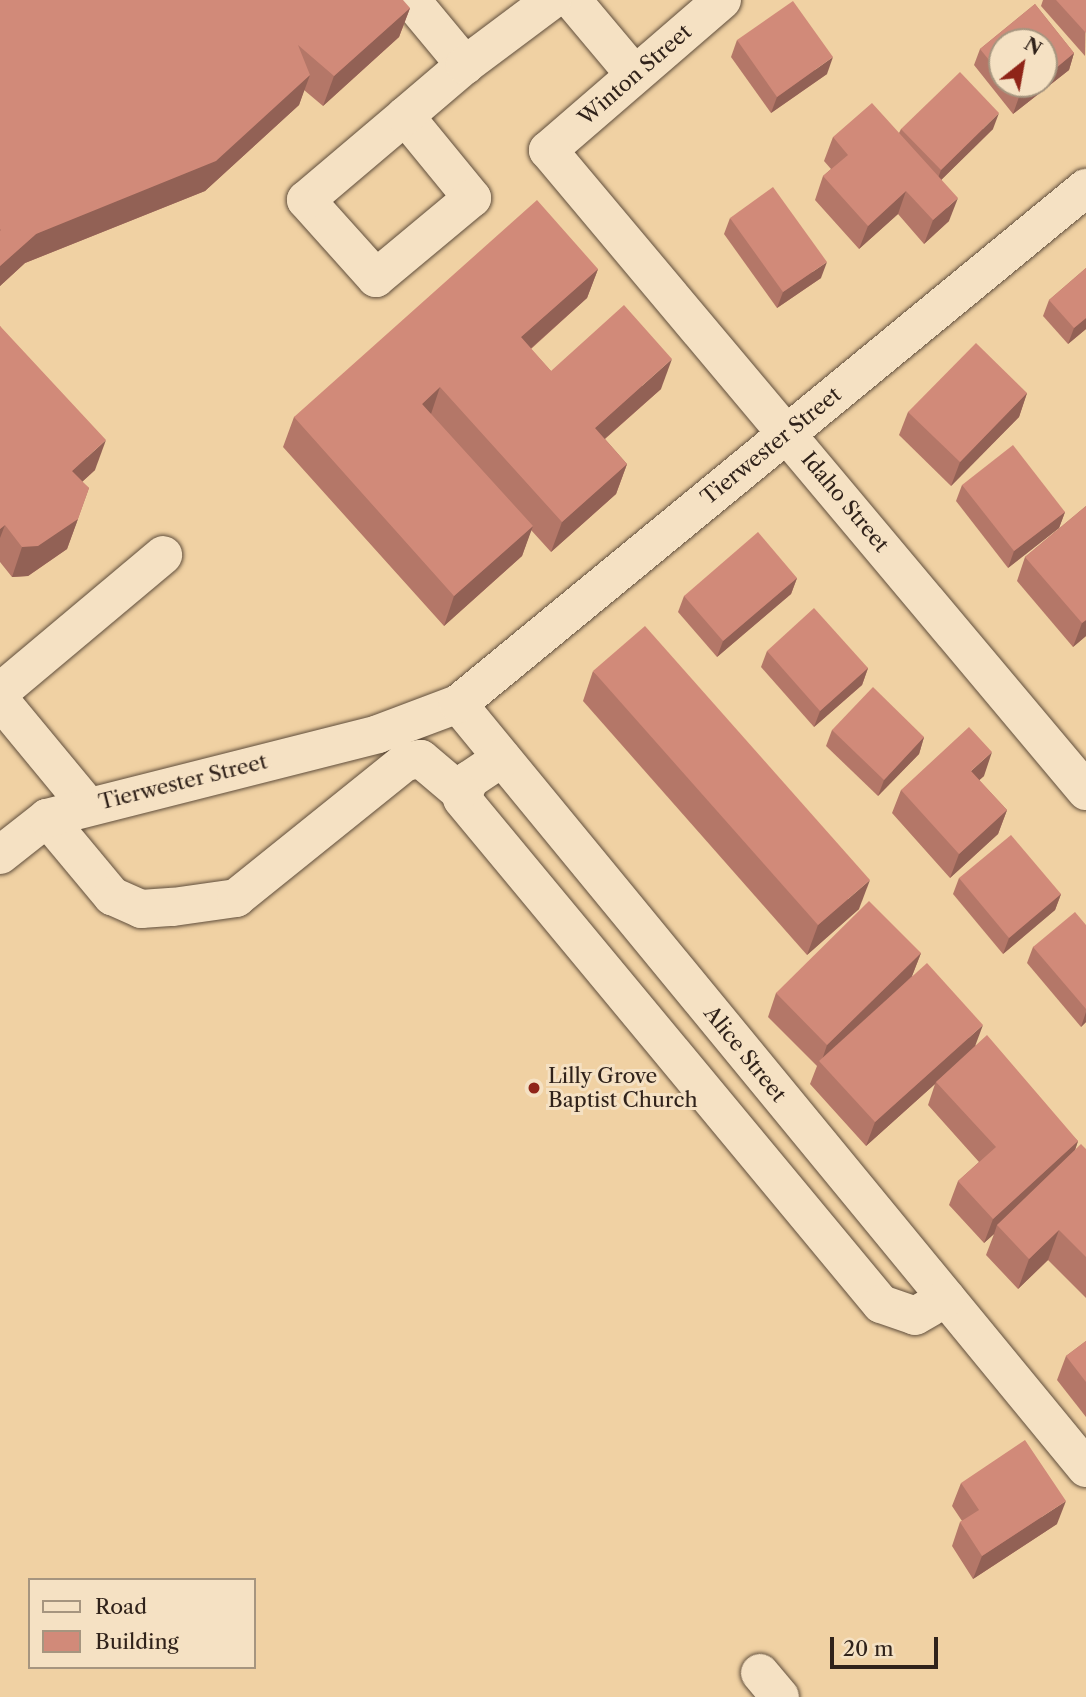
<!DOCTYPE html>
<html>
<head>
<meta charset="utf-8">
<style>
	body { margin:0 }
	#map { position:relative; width:1086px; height:1697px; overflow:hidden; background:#f0d1a3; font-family:"Libre Caslon Text",serif }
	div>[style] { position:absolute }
	.roads { filter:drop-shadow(0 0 2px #604e3c) drop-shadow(0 0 2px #604e3c) }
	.minor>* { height:38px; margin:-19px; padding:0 19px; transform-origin:19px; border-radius:19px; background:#f5e1c3 }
	.wall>* { inset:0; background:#b47768 }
	.shaded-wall>* { inset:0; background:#926155 }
	.building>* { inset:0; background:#d18a79 }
	.dots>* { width:19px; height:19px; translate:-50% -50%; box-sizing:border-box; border:4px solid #f5e1c3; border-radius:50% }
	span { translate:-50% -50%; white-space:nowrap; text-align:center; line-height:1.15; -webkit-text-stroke:6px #f5e1c3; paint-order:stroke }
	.street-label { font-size:21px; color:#30221a }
	.poi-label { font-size:21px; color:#30221a }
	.left { translate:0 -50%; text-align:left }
	.legend { position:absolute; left:28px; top:1578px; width:228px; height:91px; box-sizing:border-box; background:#f5e1c3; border:2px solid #a6957f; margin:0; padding:9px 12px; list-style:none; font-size:21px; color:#30221a }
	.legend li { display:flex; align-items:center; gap:14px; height:35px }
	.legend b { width:35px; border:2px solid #a6957f }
	.north { position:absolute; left:988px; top:28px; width:70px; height:70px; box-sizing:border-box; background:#f5e1c3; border:2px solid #a6957f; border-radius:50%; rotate:31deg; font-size:19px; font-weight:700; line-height:28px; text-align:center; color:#30221a }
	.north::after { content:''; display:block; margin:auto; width:24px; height:32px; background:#8f2418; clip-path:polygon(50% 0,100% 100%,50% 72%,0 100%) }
	.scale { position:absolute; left:830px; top:1637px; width:108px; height:32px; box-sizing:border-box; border:4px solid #30221a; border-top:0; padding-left:9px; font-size:21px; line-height:24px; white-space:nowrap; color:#30221a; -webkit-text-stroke:5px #f5e1c3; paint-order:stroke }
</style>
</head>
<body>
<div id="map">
	<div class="roads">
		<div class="minor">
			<i style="left:411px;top:0;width:85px;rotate:50.3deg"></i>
			<i style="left:572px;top:0;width:97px;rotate:50deg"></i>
			<i style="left:722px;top:0;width:230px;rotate:139.2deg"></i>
			<i style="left:548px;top:150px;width:837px;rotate:49.99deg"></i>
			<i style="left:405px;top:116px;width:106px;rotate:50.7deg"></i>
			<i style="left:472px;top:198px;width:125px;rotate:140.2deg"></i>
			<i style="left:376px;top:278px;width:105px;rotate:-131.9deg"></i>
			<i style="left:306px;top:200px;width:130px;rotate:-40.3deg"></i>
			<i style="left:405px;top:116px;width:79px;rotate:-40.4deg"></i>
			<i style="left:465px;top:65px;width:109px;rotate:-36.8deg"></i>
			<i style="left:0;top:692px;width:213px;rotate:-40deg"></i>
			<i style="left:0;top:700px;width:136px;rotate:50.4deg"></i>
			<i style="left:458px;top:704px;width:989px;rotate:50.58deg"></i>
			<i style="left:502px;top:758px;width:40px;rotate:146deg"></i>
			<i style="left:469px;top:780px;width:20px;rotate:110deg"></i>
			<i style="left:462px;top:799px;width:656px;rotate:50.32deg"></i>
			<i style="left:881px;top:1304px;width:36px;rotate:19deg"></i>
			<i style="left:915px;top:1316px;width:36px;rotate:-30deg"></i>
			<i style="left:47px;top:818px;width:102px;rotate:50.2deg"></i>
			<i style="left:112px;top:896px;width:32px;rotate:24deg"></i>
			<i style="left:141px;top:909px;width:32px;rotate:-4deg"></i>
			<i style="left:173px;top:907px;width:64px;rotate:-8.1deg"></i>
			<i style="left:236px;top:898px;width:217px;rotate:-38.8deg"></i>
			<i style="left:405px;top:762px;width:16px;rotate:-11deg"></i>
			<i style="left:421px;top:759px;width:51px;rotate:40.2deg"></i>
			<i style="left:0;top:855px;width:60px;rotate:-38.2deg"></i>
			<i style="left:47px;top:818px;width:341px;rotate:-14.2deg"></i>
			<i style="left:378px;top:734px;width:85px;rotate:-20.6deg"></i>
			<i style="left:458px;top:704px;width:813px;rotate:-39.41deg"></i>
			<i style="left:760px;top:1673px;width:31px;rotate:50deg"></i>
		</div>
	</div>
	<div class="wall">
		<i style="clip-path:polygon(0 0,410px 8px,399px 37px,323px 106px,304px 90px,299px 105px,205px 191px,25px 263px,0 286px)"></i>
		<i style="clip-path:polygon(1043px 0,1086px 0,1085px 56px,1041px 6px)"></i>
		<i style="clip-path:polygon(evenodd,1035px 4px,1074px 53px,1069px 70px,1013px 114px,974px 65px,980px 49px,1035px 4px,1002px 42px,1044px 42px,1044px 84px,1002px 84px,1002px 42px)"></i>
		<i style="clip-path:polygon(737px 40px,827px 74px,771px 113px,731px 57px)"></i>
		<i style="clip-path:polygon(901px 129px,993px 129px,941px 180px,949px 221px,924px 244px,898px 214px,859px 249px,815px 200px,823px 176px,831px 169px,824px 161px,833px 137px,899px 133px)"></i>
		<i style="clip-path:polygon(730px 218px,821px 278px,777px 308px,724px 234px)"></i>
		<i style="clip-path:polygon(1086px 268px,1086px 329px,1068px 344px,1043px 316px,1049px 300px)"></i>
		<i style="clip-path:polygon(598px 269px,587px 298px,531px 349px,551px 371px,661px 389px,605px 439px,627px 464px,616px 494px,551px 552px,531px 530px,522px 556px,444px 626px,283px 447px,294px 417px)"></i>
		<i style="clip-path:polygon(0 326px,95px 470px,82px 482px,89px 488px,67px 549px,28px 576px,12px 577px,0 562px)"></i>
		<i style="clip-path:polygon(1027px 393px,1019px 417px,951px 486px,899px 435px,908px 412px)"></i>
		<i style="clip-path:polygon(962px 485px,1065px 512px,1059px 528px,1008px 568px,956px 501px)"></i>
		<i style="clip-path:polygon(1086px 506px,1086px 636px,1073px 647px,1017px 581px,1025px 557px)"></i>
		<i style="clip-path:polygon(797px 578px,791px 594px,717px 657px,678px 612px,684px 596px)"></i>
		<i style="clip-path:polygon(767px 651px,868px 668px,862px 685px,814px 727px,761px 667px)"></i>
		<i style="clip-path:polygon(593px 671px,859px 909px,807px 955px,583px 701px)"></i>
		<i style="clip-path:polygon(832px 730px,924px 737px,919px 754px,878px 796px,826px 746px)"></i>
		<i style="clip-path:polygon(984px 776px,979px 780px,1007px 810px,998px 834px,950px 878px,892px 813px,901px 790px)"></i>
		<i style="clip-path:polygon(959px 878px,1061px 894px,1055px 910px,1003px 954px,953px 894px)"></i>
		<i style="clip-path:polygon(1086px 925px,1086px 1022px,1081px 1027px,1027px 963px,1033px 947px)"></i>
		<i style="clip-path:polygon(921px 953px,912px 976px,976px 1046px,1078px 1141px,1075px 1150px,1086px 1149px,1086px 1298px,1048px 1260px,1018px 1289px,986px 1255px,994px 1234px,984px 1243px,949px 1205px,958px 1181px,979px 1162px,928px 1105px,935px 1084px,866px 1146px,810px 1084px,817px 1066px,768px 1017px,776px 993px)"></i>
		<i style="clip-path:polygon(1086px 1341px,1086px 1417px,1057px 1380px,1066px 1356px)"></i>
		<i style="clip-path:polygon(961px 1483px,1057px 1524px,973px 1579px,952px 1546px,960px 1522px,962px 1521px,952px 1506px)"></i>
	</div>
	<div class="shaded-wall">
		<i style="clip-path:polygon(410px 8px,399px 37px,323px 106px,334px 76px)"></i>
		<i style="clip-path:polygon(1074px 53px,1069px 70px,1013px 114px,1019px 97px,1036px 84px,1044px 84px,1044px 78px)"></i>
		<i style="clip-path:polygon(833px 57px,827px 74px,771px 113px,777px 97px)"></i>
		<i style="clip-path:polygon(310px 75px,299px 105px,205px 191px,25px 263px,0 286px,0 266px,36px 234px)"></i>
		<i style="clip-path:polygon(999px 113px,993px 129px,935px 186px,941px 170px)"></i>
		<i style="clip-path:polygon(906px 191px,898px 214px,859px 249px,868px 226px)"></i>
		<i style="clip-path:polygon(958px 198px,949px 221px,924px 244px,933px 220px)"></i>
		<i style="clip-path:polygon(827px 262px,821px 278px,777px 308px,783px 292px)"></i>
		<i style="clip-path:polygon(598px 269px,587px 298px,510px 367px,521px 337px)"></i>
		<i style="clip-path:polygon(1086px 318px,1086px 329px,1068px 344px,1074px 328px)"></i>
		<i style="clip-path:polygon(672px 359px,661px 389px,584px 457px,595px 428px)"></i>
		<i style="clip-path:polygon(440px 387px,430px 417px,422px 404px)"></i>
		<i style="clip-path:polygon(1027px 393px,1019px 417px,951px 486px,960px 462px)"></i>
		<i style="clip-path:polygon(106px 440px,95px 470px,61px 501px,72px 471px)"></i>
		<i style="clip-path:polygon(627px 464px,616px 494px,551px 552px,562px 522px)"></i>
		<i style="clip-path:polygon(1065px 512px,1059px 528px,1008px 568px,1014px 551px)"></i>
		<i style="clip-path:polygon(78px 519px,67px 549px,28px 576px,12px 577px,22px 547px)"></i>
		<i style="clip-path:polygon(5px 525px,0 538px,0 529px)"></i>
		<i style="clip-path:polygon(533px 526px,522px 556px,444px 626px,454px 596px)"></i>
		<i style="clip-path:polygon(797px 578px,791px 594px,717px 657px,723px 641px)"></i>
		<i style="clip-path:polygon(1086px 620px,1086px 636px,1073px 647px,1082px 623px)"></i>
		<i style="clip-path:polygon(868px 668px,862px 685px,814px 727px,820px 711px)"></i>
		<i style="clip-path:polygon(924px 737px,919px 754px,878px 796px,884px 780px)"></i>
		<i style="clip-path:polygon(992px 752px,984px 776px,963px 795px,971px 771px)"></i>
		<i style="clip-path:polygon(1007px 810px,998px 834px,950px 878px,959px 854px)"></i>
		<i style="clip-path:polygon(870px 880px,859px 909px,807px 955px,818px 925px)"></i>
		<i style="clip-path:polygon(1061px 894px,1055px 910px,1003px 954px,1009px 938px)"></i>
		<i style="clip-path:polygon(921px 953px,912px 976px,821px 1063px,827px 1045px)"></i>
		<i style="clip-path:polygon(1086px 1012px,1086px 1022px,1081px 1027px)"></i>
		<i style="clip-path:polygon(983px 1025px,974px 1049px,936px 1082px,935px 1084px,866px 1146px,875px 1122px)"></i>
		<i style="clip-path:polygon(1078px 1141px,1070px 1165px,997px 1225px,994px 1234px,984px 1243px,993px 1219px)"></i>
		<i style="clip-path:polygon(1059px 1230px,1048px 1260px,1018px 1289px,1029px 1259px)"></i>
		<i style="clip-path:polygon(1066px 1501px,1057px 1524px,973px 1579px,982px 1556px)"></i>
	</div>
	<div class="building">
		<i style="clip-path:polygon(0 0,403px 0,410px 8px,334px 76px,298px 45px,310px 75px,216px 161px,36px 234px,0 266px,0 231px,1px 230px,0 229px)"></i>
		<i style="clip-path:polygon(1056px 0,1086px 0,1086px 33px)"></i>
		<i style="clip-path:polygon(793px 1px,833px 57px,777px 97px,737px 40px)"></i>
		<i style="clip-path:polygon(1035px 4px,1074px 53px,1044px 78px,1044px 42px,1002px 42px,1002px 76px,980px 49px)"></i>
		<i style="clip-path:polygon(960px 72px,999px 113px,941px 170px,901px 129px)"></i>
		<i style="clip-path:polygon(1008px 84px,1036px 84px,1019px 97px)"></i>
		<i style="clip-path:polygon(872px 103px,958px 198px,933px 220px,906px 191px,868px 226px,823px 176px,848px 155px,833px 137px)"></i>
		<i style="clip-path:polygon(773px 187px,827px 262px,783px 292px,730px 218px)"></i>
		<i style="clip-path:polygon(537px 200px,598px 269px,521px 337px,551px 371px,624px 305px,672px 359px,595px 428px,627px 464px,562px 522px,440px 387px,422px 404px,533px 526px,454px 596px,294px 417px)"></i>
		<i style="clip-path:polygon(1086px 268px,1086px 318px,1074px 328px,1049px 300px)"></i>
		<i style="clip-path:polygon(0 326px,106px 440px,72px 471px,89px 488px,78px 519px,38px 546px,22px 547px,5px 525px,0 529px)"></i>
		<i style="clip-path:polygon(976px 343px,1027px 393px,960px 462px,908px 412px)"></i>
		<i style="clip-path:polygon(1013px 445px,1065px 512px,1014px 551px,962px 485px)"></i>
		<i style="clip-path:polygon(1086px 506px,1086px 620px,1082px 623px,1025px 557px)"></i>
		<i style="clip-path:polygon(758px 532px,797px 578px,723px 641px,684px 596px)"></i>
		<i style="clip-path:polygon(814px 608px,868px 668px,820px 711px,767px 651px)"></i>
		<i style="clip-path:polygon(645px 626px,870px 880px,818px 925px,593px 671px)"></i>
		<i style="clip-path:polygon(873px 687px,924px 737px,884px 780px,832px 730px)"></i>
		<i style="clip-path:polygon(969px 727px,992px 752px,971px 771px,1007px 810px,959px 854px,901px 790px)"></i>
		<i style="clip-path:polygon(1011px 835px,1061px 894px,1009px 938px,959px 878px)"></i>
		<i style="clip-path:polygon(869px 901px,921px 953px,827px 1045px,776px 993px)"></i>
		<i style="clip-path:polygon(1075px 912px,1086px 925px,1086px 1009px,1033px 947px)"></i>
		<i style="clip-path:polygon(927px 963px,983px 1025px,875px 1122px,819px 1061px)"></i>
		<i style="clip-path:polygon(987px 1035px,1078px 1141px,993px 1219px,958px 1181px,996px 1147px,936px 1082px)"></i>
		<i style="clip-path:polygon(1081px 1144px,1086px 1149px,1086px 1257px,1059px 1230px,1029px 1259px,997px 1225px)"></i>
		<i style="clip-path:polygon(1086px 1341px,1086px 1382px,1066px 1356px)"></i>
		<i style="clip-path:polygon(1025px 1440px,1066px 1501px,982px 1556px,960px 1522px,979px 1510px,961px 1483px)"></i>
	</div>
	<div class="dots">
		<i style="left:534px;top:1088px;background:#8f2418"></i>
	</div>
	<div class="street-label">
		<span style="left:635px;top:75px;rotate:-41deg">Winton Street</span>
		<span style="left:771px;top:446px;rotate:-39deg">Tierwester Street</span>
		<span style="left:845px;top:502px;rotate:50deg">Idaho Street</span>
		<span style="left:183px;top:782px;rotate:-14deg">Tierwester Street</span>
		<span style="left:745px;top:1054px;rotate:51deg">Alice Street</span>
	</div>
	<div class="poi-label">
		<span class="left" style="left:548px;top:1088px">Lilly Grove<br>Baptist Church</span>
	</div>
	<ul class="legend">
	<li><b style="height:9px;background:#f5e1c3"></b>Road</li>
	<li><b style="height:19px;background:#d18a79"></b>Building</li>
	</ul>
	<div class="north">N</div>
	<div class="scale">20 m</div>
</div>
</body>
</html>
